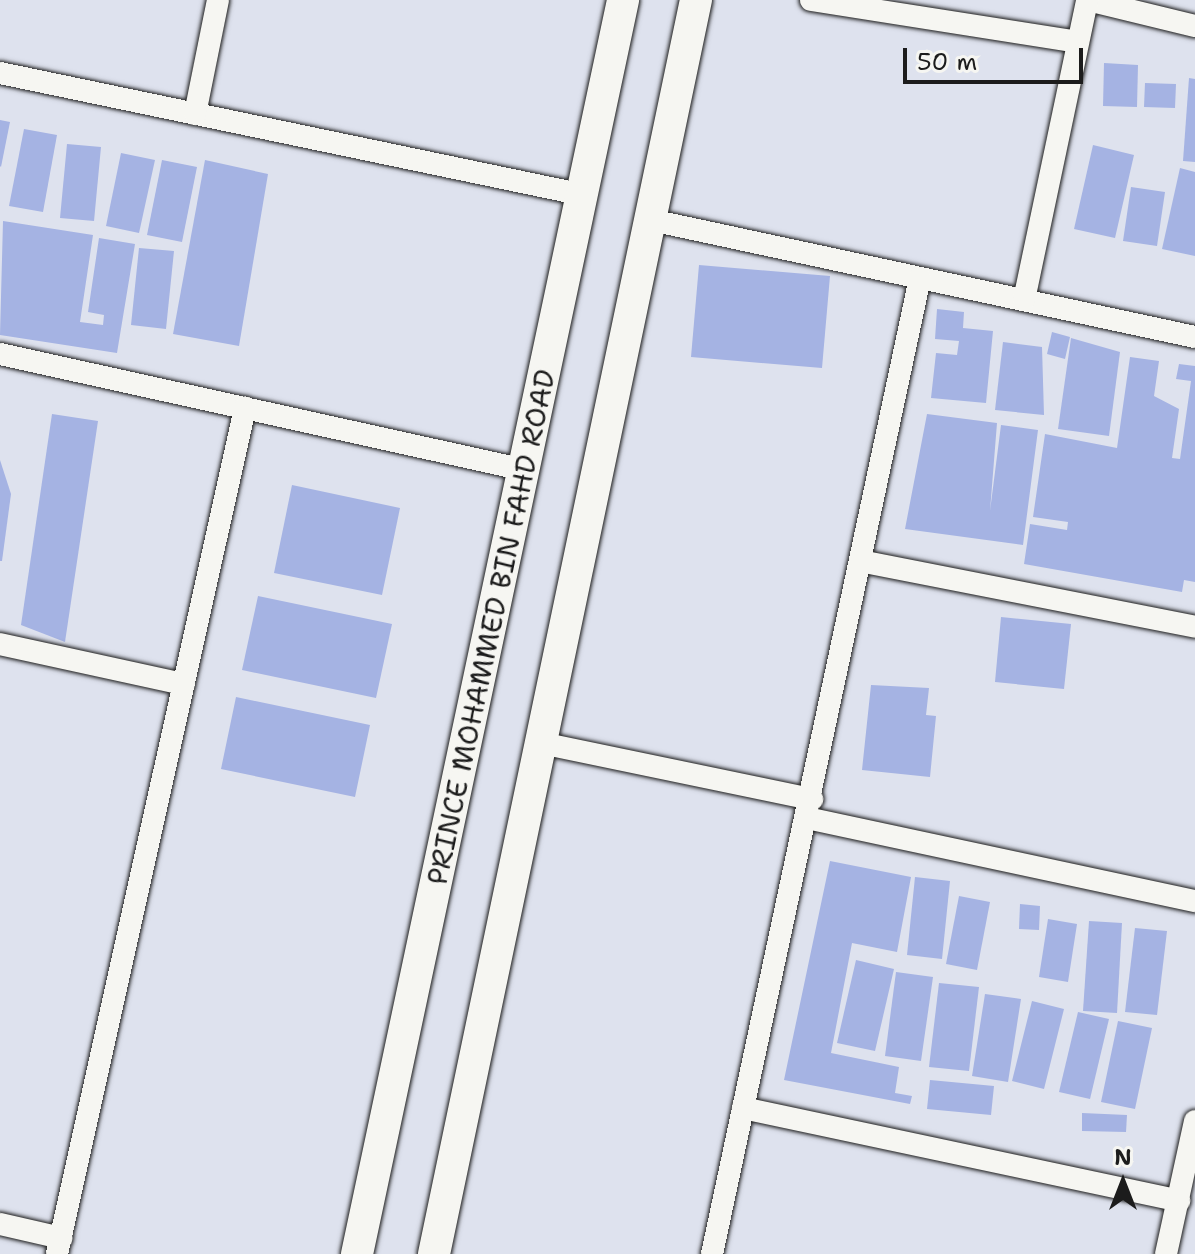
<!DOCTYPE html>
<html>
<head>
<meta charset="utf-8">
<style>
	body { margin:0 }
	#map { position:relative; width:1195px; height:1254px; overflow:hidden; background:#dee2ee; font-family:"Shantell Sans",sans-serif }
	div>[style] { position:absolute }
	.building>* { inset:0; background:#a5b3e3 }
	.roads { filter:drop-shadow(0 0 2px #1c1c1c) drop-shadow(0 0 2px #1c1c1c) }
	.street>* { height:22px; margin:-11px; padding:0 11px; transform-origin:11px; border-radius:11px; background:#f6f6f2 }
	.secondary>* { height:32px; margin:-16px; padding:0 16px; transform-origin:16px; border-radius:16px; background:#f6f6f2 }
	span { translate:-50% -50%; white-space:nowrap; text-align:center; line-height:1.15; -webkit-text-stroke:6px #f6f6f2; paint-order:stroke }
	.street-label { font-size:28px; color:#1c1c1c }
	.north { position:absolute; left:1083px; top:1142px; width:80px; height:80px; -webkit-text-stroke:6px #f6f6f2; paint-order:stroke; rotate:0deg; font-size:22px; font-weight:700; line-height:32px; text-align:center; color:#1c1c1c }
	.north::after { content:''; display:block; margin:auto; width:28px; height:36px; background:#1c1c1c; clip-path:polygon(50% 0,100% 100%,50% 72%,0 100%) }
	.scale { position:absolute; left:903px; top:48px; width:180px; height:36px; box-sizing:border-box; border:4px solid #1c1c1c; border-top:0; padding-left:10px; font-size:24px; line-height:28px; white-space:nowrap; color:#1c1c1c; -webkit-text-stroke:6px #f6f6f2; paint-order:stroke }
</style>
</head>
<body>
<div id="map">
	<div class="building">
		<i style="clip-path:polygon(1104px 63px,1138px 65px,1137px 107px,1103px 106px)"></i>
		<i style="clip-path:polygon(1189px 78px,1195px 79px,1195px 162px,1183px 161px)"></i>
		<i style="clip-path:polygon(1145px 83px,1176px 84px,1175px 108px,1144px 107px)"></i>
		<i style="clip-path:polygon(0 120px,10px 122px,1px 167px,0 166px)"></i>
		<i style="clip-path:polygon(24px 129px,57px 135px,43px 212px,9px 206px)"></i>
		<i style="clip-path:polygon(67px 144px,101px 147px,94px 221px,60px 218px)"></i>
		<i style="clip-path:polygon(1093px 145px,1134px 155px,1115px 238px,1074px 229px)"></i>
		<i style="clip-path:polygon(121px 153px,155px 160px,139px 233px,106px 226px)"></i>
		<i style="clip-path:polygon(162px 160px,197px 167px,182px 242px,147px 235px)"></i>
		<i style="clip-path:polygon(205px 160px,268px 174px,239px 346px,173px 334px)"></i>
		<i style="clip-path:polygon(1180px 168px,1195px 172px,1195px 256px,1162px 249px)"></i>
		<i style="clip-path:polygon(1131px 187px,1165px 192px,1157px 246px,1123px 241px)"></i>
		<i style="clip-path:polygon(3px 221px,93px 235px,80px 322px,103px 325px,104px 315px,88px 312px,99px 238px,135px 244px,117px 353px,0 335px)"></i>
		<i style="clip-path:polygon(139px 248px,174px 251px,166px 329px,131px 325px)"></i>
		<i style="clip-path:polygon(699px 265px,830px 276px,822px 368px,691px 357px)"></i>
		<i style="clip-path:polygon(937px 309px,964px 312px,963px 328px,993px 331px,986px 403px,931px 398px,936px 353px,957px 355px,959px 341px,935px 339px)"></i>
		<i style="clip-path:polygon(1052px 332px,1070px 337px,1065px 359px,1047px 354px)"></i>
		<i style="clip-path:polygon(1071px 338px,1120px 352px,1109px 436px,1058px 429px)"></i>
		<i style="clip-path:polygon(1003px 342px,1042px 347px,1044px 415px,995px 410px)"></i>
		<i style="clip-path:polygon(1130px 357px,1159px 361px,1154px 396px,1179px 409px,1172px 458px,1180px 459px,1191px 381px,1176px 379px,1179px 364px,1195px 366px,1195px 582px,1184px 580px,1182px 592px,1024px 564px,1030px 524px,1067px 530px,1068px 522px,1033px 517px,1045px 434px,1117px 448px)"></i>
		<i style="clip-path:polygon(52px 414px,98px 421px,65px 642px,21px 625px)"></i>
		<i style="clip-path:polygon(927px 414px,997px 423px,990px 511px,1001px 425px,1038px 430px,1023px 545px,905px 529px)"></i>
		<i style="clip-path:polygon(0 460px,11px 494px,2px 561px,0 561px)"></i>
		<i style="clip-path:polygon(292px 485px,400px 508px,382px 595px,274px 573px)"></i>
		<i style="clip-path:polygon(258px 596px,392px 624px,376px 698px,242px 670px)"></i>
		<i style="clip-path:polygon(1001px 617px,1071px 624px,1064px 689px,995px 682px)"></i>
		<i style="clip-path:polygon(871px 685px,929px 688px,926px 715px,936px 716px,930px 777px,862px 770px)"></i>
		<i style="clip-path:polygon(236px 697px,370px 725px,355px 797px,221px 769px)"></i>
		<i style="clip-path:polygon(830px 861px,911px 877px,897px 952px,852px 943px,831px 1053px,899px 1067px,895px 1093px,912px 1096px,910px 1104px,784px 1080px)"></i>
		<i style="clip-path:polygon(915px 877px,950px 881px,942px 959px,907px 955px)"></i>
		<i style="clip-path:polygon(959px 896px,990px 902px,977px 970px,946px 964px)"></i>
		<i style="clip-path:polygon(1020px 904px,1040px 906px,1039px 930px,1019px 929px)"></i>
		<i style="clip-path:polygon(1048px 919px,1077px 924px,1068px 982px,1039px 977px)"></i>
		<i style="clip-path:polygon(1089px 921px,1122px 923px,1117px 1013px,1083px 1011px)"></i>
		<i style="clip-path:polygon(1135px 928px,1167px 931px,1157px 1015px,1125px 1012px)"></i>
		<i style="clip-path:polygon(856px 960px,894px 969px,875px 1051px,837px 1043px)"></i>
		<i style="clip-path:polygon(896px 972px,933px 977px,921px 1061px,885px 1056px)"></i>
		<i style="clip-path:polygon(939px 983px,979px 987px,969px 1071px,929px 1067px)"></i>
		<i style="clip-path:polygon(985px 994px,1021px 999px,1008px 1082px,972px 1076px)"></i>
		<i style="clip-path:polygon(1032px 1001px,1064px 1009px,1044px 1089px,1012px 1081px)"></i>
		<i style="clip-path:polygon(1078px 1012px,1109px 1019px,1090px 1099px,1059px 1092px)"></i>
		<i style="clip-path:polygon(1118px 1021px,1152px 1028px,1135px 1109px,1101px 1102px)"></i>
		<i style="clip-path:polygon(930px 1080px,994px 1086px,991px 1115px,927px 1109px)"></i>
		<i style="clip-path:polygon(1082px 1113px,1127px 1115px,1126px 1132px,1082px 1131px)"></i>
	</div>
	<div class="roads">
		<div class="street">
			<i style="left:811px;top:0;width:270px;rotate:8.9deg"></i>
			<i style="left:1088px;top:0;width:110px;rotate:13.7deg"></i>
			<i style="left:0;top:73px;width:597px;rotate:11.8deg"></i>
			<i style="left:195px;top:114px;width:116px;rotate:-78.6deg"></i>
			<i style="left:651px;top:220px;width:556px;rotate:12.14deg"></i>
			<i style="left:1024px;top:300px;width:307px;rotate:-78.1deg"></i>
			<i style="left:0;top:354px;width:538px;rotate:12.46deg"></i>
			<i style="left:865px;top:562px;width:336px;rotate:11.1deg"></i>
			<i style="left:0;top:644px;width:188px;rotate:12.3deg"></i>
			<i style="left:541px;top:743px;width:277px;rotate:11.7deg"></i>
			<i style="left:807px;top:818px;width:397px;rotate:12.1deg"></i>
			<i style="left:743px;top:1108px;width:446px;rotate:12deg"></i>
			<i style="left:0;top:1224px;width:63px;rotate:12.9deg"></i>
			<i style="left:57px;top:1254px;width:867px;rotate:-77.47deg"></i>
			<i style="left:712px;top:1254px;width:998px;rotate:-77.97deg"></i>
			<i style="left:1166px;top:1254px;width:136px;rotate:-77.7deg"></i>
		</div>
		<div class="secondary">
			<i style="left:357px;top:1254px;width:1282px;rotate:-78.02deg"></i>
			<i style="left:434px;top:1254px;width:1281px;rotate:-78.2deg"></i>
		</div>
	</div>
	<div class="street-label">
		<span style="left:491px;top:627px;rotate:-78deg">PRINCE MOHAMMED BIN FAHD ROAD</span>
	</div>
	<div class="north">N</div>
	<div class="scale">50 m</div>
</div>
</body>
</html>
